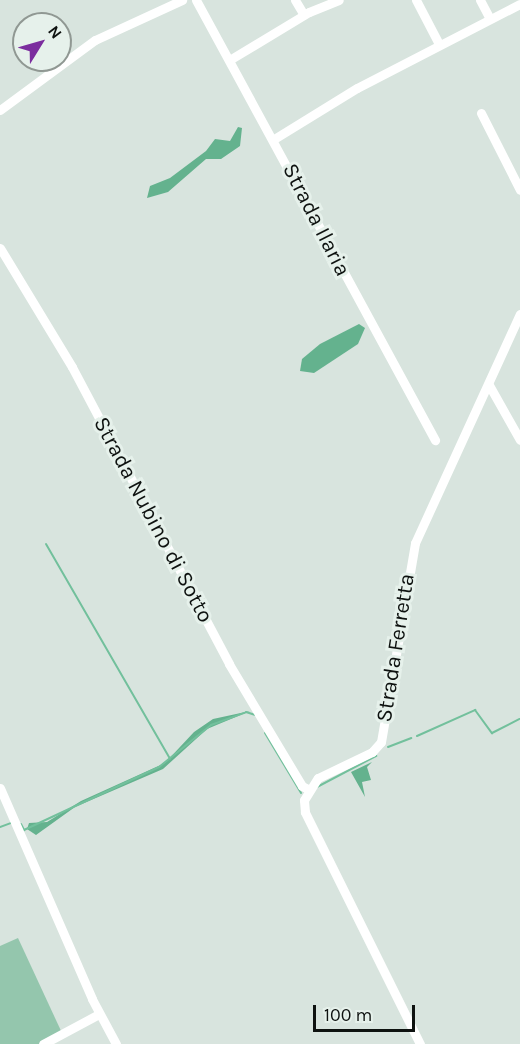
<!DOCTYPE html>
<html>
<head>
<meta charset="utf-8">
<style>
	body { margin:0 }
	#map { position:relative; width:520px; height:1044px; overflow:hidden; background:#d8e4de; font-family:Karla,sans-serif }
	div>[style] { position:absolute }
	.green>* { inset:0; background:#94c6ad }
	.forest>* { inset:0; background:#64b28e }
	.stream>* { height:2px; margin:-1px; padding:0 1px; transform-origin:1px; border-radius:1px; background:#72c09c }
	.minor>* { height:9px; margin:-4.5px; padding:0 4.5px; transform-origin:4.5px; border-radius:4.5px; background:#fff }
	span { translate:-50% -50%; white-space:nowrap; text-align:center; line-height:1.15; -webkit-text-stroke:6px #e6f1eb; paint-order:stroke }
	.street-label { font-size:22px; color:#0e1210 }
	.north { position:absolute; left:12px; top:12px; width:60px; height:60px; box-sizing:border-box; background:#e6f1eb; border:2px solid #909893; border-radius:50%; rotate:53deg; font-size:16px; font-weight:700; line-height:24px; text-align:center; color:#0e1210 }
	.north::after { content:''; display:block; margin:auto; width:21px; height:27px; background:#7b2d9e; clip-path:polygon(50% 0,100% 100%,50% 72%,0 100%) }
	.scale { position:absolute; left:313px; top:1005px; width:102px; height:27px; box-sizing:border-box; border:3px solid #0e1210; border-top:0; padding-left:8px; font-size:18px; line-height:21px; white-space:nowrap; color:#0e1210; -webkit-text-stroke:4px #e6f1eb; paint-order:stroke }
</style>
</head>
<body>
<div id="map">
	<div class="green">
		<i style="clip-path:polygon(18px 938px,62px 1033px,40px 1044px,0 1044px,0 946px)"></i>
	</div>
	<div class="forest">
		<i style="clip-path:polygon(238px 127px,242px 128px,240px 146px,221px 159px,206px 159px,168px 192px,147px 198px,150px 186px,170px 178px,206px 151px,215px 139px,230px 141px)"></i>
		<i style="clip-path:polygon(359px 324px,365px 328px,358px 344px,314px 373px,300px 371px,302px 359px,320px 344px)"></i>
		<i style="clip-path:polygon(250px 711px,207px 729px,163px 769px,75px 807px,36px 835px,27px 829px,29px 823px,47px 822px,81px 801px,165px 763px,194px 732px,213px 719px)"></i>
		<i style="clip-path:polygon(372px 762px,367px 767px,371px 780px,362px 782px,365px 797px,351px 772px)"></i>
	</div>
	<div class="stream">
		<i style="left:46px;top:544px;width:248px;rotate:60deg"></i>
		<i style="left:265px;top:733px;width:70px;rotate:59deg"></i>
		<i style="left:417px;top:736px;width:64px;rotate:-24.1deg"></i>
		<i style="left:475px;top:710px;width:29px;rotate:54deg"></i>
		<i style="left:492px;top:733px;width:31px;rotate:-27deg"></i>
		<i style="left:388px;top:747px;width:25px;rotate:-21deg"></i>
		<i style="left:317px;top:787px;width:67px;rotate:-27.7deg"></i>
		<i style="left:21px;top:824px;width:7px;rotate:63deg"></i>
		<i style="left:24px;top:830px;width:149px;rotate:-25deg"></i>
		<i style="left:159px;top:767px;width:67px;rotate:-38.9deg"></i>
		<i style="left:211px;top:725px;width:37px;rotate:-20deg"></i>
		<i style="left:246px;top:712px;width:9px;rotate:18deg"></i>
		<i style="left:0;top:827px;width:12px;rotate:-20deg"></i>
	</div>
	<div class="minor">
		<i style="left:196px;top:0;width:501px;rotate:61.49deg"></i>
		<i style="left:295px;top:0;width:17px;rotate:59deg"></i>
		<i style="left:416px;top:0;width:50px;rotate:62.4deg"></i>
		<i style="left:480px;top:0;width:19px;rotate:62deg"></i>
		<i style="left:231px;top:59px;width:91px;rotate:-31.1deg"></i>
		<i style="left:309px;top:12px;width:32px;rotate:-22deg"></i>
		<i style="left:0;top:110px;width:118px;rotate:-36.4deg"></i>
		<i style="left:95px;top:40px;width:96px;rotate:-24.7deg"></i>
		<i style="left:481px;top:113px;width:86px;rotate:63.1deg"></i>
		<i style="left:274px;top:139px;width:97px;rotate:-31.6deg"></i>
		<i style="left:357px;top:88px;width:183px;rotate:-27.3deg"></i>
		<i style="left:0;top:248px;width:139px;rotate:58.8deg"></i>
		<i style="left:72px;top:367px;width:336px;rotate:62.1deg"></i>
		<i style="left:229px;top:664px;width:142px;rotate:59.1deg"></i>
		<i style="left:302px;top:786px;width:7px;rotate:27deg"></i>
		<i style="left:489px;top:385px;width:63px;rotate:60.6deg"></i>
		<i style="left:0;top:788px;width:230px;rotate:66.4deg"></i>
		<i style="left:92px;top:999px;width:51px;rotate:61.9deg"></i>
		<i style="left:43px;top:1044px;width:64px;rotate:-28.2deg"></i>
		<i style="left:420px;top:1044px;width:259px;rotate:-116.4deg"></i>
		<i style="left:305px;top:812px;width:12px;rotate:-95deg"></i>
		<i style="left:304px;top:800px;width:26px;rotate:-58deg"></i>
		<i style="left:318px;top:778px;width:60px;rotate:-25.7deg"></i>
		<i style="left:372px;top:752px;width:13px;rotate:-48deg"></i>
		<i style="left:381px;top:742px;width:202px;rotate:-80.3deg"></i>
		<i style="left:415px;top:543px;width:252px;rotate:-65.4deg"></i>
	</div>
	<div class="street-label">
		<span style="left:316px;top:220px;rotate:63deg">Strada Ilaria</span>
		<span style="left:153px;top:520px;rotate:62deg">Strada Nubino di Sotto</span>
		<span style="left:396px;top:648px;rotate:-81deg">Strada Ferretta</span>
	</div>
	<div class="north">N</div>
	<div class="scale">100 m</div>
</div>
</body>
</html>
